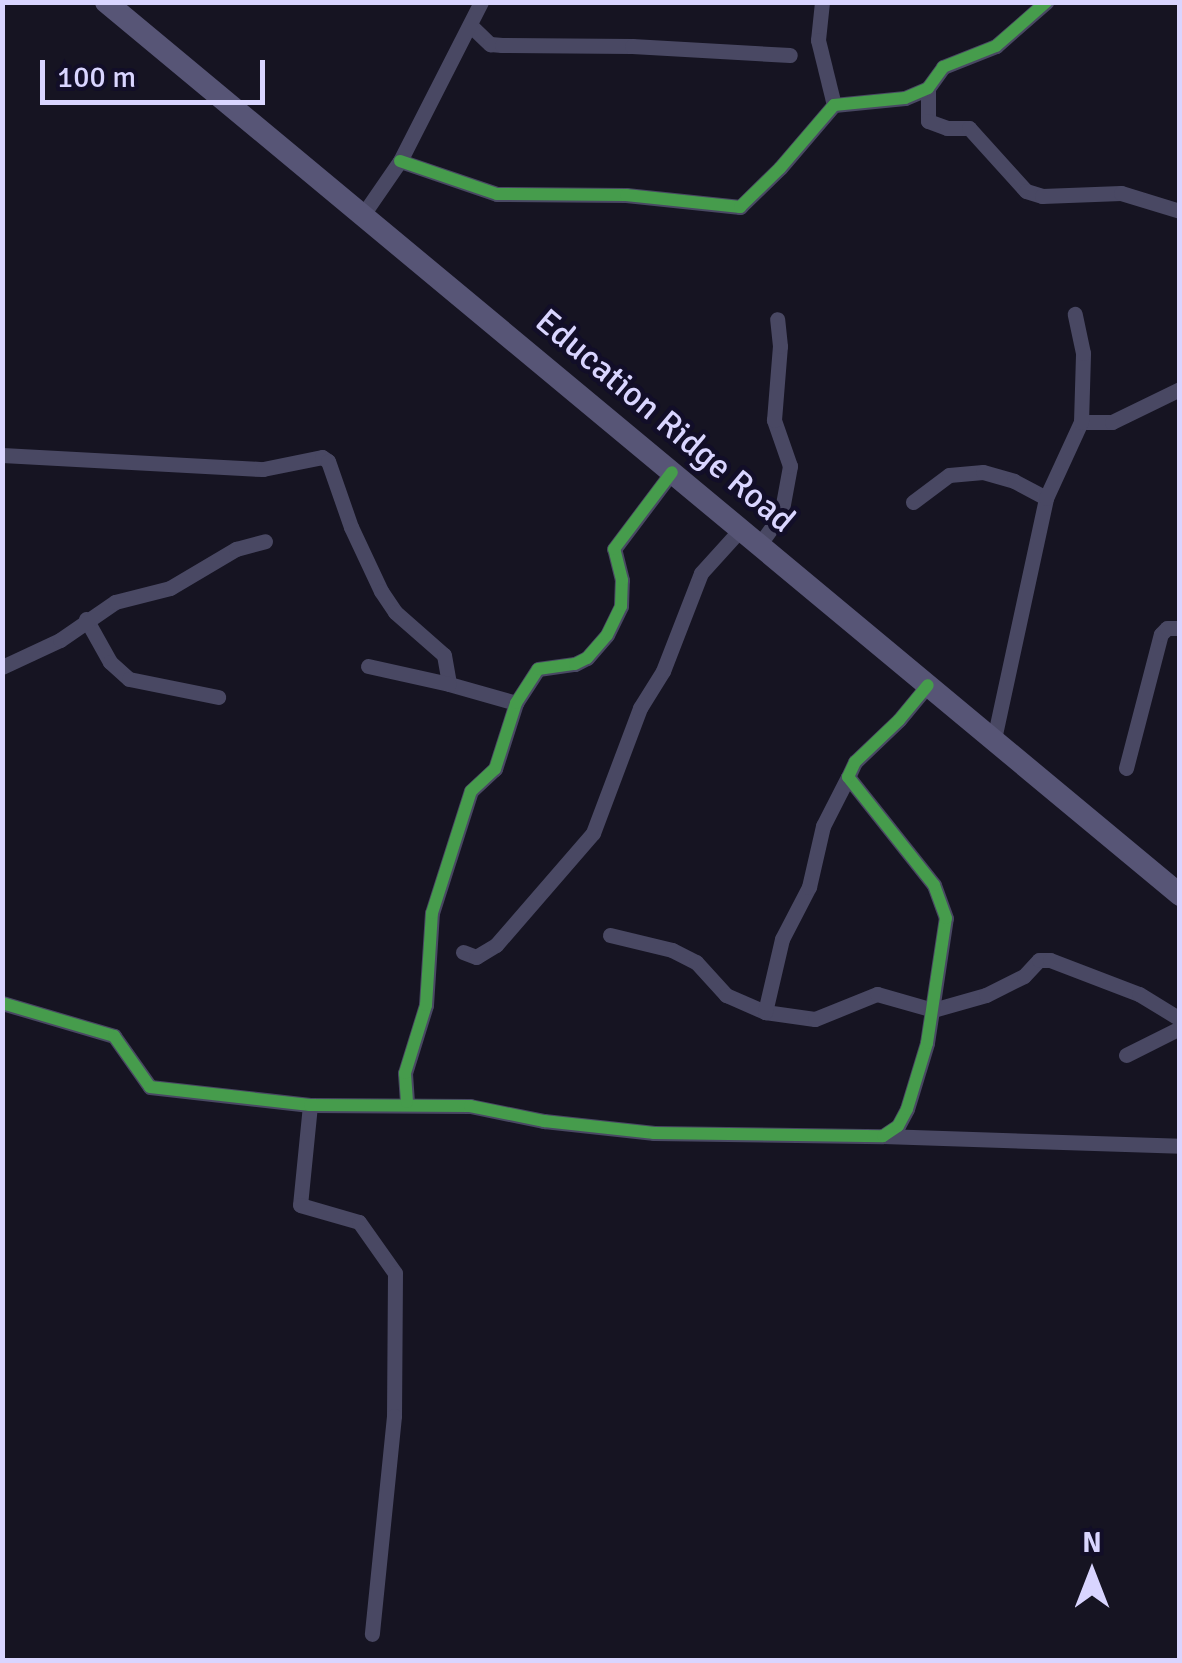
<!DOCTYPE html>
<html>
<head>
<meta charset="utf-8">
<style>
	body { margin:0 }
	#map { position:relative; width:1182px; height:1663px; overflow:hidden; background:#161422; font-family:Signika,sans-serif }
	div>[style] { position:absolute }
	.street>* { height:15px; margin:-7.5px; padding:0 7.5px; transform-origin:7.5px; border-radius:7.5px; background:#494863 }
	.secondary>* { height:22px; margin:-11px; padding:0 11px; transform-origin:11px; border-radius:11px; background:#575576 }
	.cycleway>* { height:12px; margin:-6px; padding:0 6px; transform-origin:6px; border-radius:6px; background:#469c4c }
	span { translate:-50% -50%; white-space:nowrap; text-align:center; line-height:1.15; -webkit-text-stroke:9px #120e28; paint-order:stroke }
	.street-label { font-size:35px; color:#d9d5ff }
	.frame { position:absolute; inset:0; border:5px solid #d9d5ff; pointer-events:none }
	.north { position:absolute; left:1042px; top:1523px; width:100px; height:100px; -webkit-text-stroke:8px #120e28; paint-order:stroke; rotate:0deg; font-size:28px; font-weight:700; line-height:40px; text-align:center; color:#d9d5ff }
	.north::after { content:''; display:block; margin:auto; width:35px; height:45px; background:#d9d5ff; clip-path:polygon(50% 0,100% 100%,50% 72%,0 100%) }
	.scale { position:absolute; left:40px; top:60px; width:225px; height:45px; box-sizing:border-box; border:5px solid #d9d5ff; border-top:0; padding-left:12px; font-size:30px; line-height:35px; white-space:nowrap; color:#d9d5ff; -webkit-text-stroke:8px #120e28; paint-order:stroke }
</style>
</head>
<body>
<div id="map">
	<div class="street">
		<i style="left:822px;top:2px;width:38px;rotate:96deg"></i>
		<i style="left:818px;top:40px;width:67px;rotate:76.2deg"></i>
		<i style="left:470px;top:25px;width:28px;rotate:44deg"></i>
		<i style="left:490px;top:44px;width:12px;rotate:5deg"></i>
		<i style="left:502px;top:45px;width:130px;rotate:0.4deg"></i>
		<i style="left:632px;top:46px;width:158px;rotate:3.3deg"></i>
		<i style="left:928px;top:88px;width:33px;rotate:90deg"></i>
		<i style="left:928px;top:121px;width:20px;rotate:20deg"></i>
		<i style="left:947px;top:128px;width:22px"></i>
		<i style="left:969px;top:128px;width:85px;rotate:47.9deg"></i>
		<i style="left:1026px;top:191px;width:17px;rotate:17deg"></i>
		<i style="left:1042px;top:196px;width:79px;rotate:-2.2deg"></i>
		<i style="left:1121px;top:193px;width:62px;rotate:17deg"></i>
		<i style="left:400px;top:161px;width:102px;rotate:18.8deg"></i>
		<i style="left:497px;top:194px;width:129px;rotate:0.4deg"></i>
		<i style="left:626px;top:195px;width:115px;rotate:6deg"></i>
		<i style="left:740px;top:207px;width:56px;rotate:-44.3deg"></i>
		<i style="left:780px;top:168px;width:83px;rotate:-49.4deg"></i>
		<i style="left:834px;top:105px;width:71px;rotate:-5.6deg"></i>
		<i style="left:905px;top:98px;width:25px;rotate:-23deg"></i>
		<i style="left:928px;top:88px;width:26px;rotate:-54deg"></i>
		<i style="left:943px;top:67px;width:57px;rotate:-21.6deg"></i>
		<i style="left:996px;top:46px;width:67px;rotate:-41.3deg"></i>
		<i style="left:362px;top:216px;width:67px;rotate:-55.4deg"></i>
		<i style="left:400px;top:161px;width:178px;rotate:-63deg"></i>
		<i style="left:1081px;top:422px;width:31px"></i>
		<i style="left:1112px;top:422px;width:76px;rotate:-25.9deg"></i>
		<i style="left:2px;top:455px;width:261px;rotate:3.1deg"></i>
		<i style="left:263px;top:469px;width:60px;rotate:-11.5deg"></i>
		<i style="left:322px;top:457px;width:7px;rotate:34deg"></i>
		<i style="left:328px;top:461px;width:70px;rotate:70.8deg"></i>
		<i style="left:351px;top:527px;width:71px;rotate:64.9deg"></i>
		<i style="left:381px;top:591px;width:25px;rotate:56deg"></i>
		<i style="left:395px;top:612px;width:65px;rotate:41.3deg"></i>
		<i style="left:444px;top:655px;width:29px;rotate:80deg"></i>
		<i style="left:449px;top:684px;width:70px;rotate:15.8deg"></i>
		<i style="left:913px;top:502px;width:45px;rotate:-36.9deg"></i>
		<i style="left:949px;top:475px;width:34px;rotate:-5deg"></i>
		<i style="left:983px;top:472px;width:32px;rotate:16deg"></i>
		<i style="left:1014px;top:481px;width:36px;rotate:28deg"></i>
		<i style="left:759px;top:545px;width:37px;rotate:-54deg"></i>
		<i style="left:781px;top:515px;width:50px;rotate:-79.6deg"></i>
		<i style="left:790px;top:466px;width:49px;rotate:-109.2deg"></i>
		<i style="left:774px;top:420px;width:74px;rotate:-85.4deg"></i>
		<i style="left:780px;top:346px;width:27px;rotate:-96deg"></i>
		<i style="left:86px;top:619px;width:49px;rotate:60.8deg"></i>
		<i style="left:110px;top:662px;width:25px;rotate:42deg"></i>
		<i style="left:129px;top:679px;width:91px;rotate:11.4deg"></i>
		<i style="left:368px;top:666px;width:83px;rotate:12.5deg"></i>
		<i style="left:2px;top:667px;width:64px;rotate:-25deg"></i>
		<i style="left:60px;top:640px;width:67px;rotate:-34.6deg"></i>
		<i style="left:115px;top:602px;width:57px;rotate:-14.3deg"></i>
		<i style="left:170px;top:588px;width:77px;rotate:-30.6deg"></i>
		<i style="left:236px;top:549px;width:30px;rotate:-15deg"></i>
		<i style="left:994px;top:739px;width:247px;rotate:-77.8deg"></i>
		<i style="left:1046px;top:498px;width:84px;rotate:-65.3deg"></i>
		<i style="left:1081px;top:422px;width:69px;rotate:-88.3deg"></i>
		<i style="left:1083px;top:353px;width:40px;rotate:-102deg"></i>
		<i style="left:1126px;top:768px;width:138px;rotate:-75.4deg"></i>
		<i style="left:1161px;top:634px;width:8px;rotate:-45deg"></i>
		<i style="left:1167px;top:628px;width:13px"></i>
		<i style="left:610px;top:935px;width:64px;rotate:13.6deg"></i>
		<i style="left:672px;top:950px;width:27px;rotate:27deg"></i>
		<i style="left:696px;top:962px;width:45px;rotate:47.7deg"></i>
		<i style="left:726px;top:995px;width:43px;rotate:23.6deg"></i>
		<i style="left:765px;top:1012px;width:50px;rotate:8deg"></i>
		<i style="left:815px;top:1019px;width:67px;rotate:-22deg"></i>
		<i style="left:877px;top:994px;width:58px;rotate:15.9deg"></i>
		<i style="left:933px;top:1010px;width:55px;rotate:-15.8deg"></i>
		<i style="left:986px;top:995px;width:42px;rotate:-26.6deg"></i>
		<i style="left:1024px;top:976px;width:22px;rotate:-47deg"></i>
		<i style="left:1039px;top:960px;width:11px"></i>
		<i style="left:1050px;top:960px;width:95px;rotate:20.9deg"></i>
		<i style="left:1139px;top:994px;width:48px;rotate:31.4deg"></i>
		<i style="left:463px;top:952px;width:14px;rotate:21deg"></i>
		<i style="left:476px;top:957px;width:23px;rotate:-31deg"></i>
		<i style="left:496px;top:945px;width:148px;rotate:-49.1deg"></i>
		<i style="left:593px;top:833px;width:134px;rotate:-69.4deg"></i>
		<i style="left:640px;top:708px;width:44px;rotate:-58.1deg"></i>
		<i style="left:663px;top:671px;width:105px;rotate:-68.8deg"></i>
		<i style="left:701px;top:573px;width:58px;rotate:-47.8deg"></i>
		<i style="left:2px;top:1003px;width:117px;rotate:16.4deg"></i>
		<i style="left:114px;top:1036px;width:62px;rotate:54.8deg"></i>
		<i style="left:150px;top:1087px;width:161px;rotate:6.4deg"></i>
		<i style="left:310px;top:1105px;width:160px;rotate:0.4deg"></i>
		<i style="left:470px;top:1106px;width:76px;rotate:11.5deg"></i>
		<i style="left:544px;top:1121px;width:111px;rotate:6.2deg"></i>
		<i style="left:654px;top:1133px;width:229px;rotate:0.8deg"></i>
		<i style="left:883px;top:1136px;width:18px;rotate:-34deg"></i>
		<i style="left:898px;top:1126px;width:19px;rotate:-62deg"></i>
		<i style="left:907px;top:1109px;width:69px;rotate:-73.1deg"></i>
		<i style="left:927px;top:1043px;width:126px;rotate:-81.4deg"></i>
		<i style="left:946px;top:918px;width:35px;rotate:-110deg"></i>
		<i style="left:934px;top:885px;width:138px;rotate:-128.5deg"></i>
		<i style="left:848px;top:777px;width:17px;rotate:-65deg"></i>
		<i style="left:855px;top:762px;width:61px;rotate:-43.7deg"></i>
		<i style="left:899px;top:720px;width:45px;rotate:-50.4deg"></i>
		<i style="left:765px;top:1012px;width:75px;rotate:-76.9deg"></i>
		<i style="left:782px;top:939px;width:59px;rotate:-62.6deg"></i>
		<i style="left:809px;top:887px;width:63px;rotate:-77.1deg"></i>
		<i style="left:823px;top:826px;width:55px;rotate:-63deg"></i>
		<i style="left:1126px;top:1055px;width:60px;rotate:-26.6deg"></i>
		<i style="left:407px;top:1102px;width:29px;rotate:-94deg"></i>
		<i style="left:405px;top:1073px;width:71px;rotate:-72.8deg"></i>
		<i style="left:426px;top:1005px;width:92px;rotate:-86.3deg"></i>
		<i style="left:432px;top:913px;width:128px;rotate:-72.3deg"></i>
		<i style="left:471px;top:791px;width:33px;rotate:-43deg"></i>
		<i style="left:495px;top:769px;width:69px;rotate:-72.3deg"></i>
		<i style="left:516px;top:703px;width:40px;rotate:-57.1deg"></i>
		<i style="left:538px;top:669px;width:37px;rotate:-8deg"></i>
		<i style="left:575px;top:664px;width:13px;rotate:-27deg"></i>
		<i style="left:587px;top:658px;width:30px;rotate:-49deg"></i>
		<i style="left:607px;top:635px;width:32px;rotate:-64deg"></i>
		<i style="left:621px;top:606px;width:26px;rotate:-88deg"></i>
		<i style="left:622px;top:580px;width:32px;rotate:-104deg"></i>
		<i style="left:614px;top:549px;width:96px;rotate:-53deg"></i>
		<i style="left:310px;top:1105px;width:100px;rotate:95.7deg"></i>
		<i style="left:300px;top:1205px;width:61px;rotate:16.1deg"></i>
		<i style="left:359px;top:1222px;width:62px;rotate:54.8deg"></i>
		<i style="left:395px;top:1273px;width:143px;rotate:90.4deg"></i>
		<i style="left:394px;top:1416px;width:219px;rotate:95.8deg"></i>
		<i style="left:883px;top:1136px;width:297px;rotate:1.9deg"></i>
	</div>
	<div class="secondary">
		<i style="left:106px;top:2px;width:1397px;rotate:39.74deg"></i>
	</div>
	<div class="cycleway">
		<i style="left:400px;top:161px;width:102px;rotate:18.8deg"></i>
		<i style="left:497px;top:194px;width:129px;rotate:0.4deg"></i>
		<i style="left:626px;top:195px;width:115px;rotate:6deg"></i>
		<i style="left:740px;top:207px;width:56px;rotate:-44.3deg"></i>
		<i style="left:780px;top:168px;width:83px;rotate:-49.4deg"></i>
		<i style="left:834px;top:105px;width:71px;rotate:-5.6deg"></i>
		<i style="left:905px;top:98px;width:25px;rotate:-23deg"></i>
		<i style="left:928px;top:88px;width:26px;rotate:-54deg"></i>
		<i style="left:943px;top:67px;width:57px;rotate:-21.6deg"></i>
		<i style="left:996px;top:46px;width:67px;rotate:-41.3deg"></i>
		<i style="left:2px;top:1003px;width:117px;rotate:16.4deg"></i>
		<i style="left:114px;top:1036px;width:62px;rotate:54.8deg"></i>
		<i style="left:150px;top:1087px;width:161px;rotate:6.4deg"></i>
		<i style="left:310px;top:1105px;width:160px;rotate:0.4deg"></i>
		<i style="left:470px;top:1106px;width:76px;rotate:11.5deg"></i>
		<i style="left:544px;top:1121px;width:111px;rotate:6.2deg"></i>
		<i style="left:654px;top:1133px;width:229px;rotate:0.8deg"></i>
		<i style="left:883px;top:1136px;width:18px;rotate:-34deg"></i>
		<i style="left:898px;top:1126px;width:19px;rotate:-62deg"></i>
		<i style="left:907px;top:1109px;width:69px;rotate:-73.1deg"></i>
		<i style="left:927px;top:1043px;width:126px;rotate:-81.4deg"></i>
		<i style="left:946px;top:918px;width:35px;rotate:-110deg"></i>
		<i style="left:934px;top:885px;width:138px;rotate:-128.5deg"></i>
		<i style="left:848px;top:777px;width:17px;rotate:-65deg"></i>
		<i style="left:855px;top:762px;width:61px;rotate:-43.7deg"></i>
		<i style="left:899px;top:720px;width:45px;rotate:-50.4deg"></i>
		<i style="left:407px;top:1102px;width:29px;rotate:-94deg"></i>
		<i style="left:405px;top:1073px;width:71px;rotate:-72.8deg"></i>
		<i style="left:426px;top:1005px;width:92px;rotate:-86.3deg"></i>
		<i style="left:432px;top:913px;width:128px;rotate:-72.3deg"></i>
		<i style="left:471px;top:791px;width:33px;rotate:-43deg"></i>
		<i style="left:495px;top:769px;width:69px;rotate:-72.3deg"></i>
		<i style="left:516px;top:703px;width:40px;rotate:-57.1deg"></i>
		<i style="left:538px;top:669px;width:37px;rotate:-8deg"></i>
		<i style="left:575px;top:664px;width:13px;rotate:-27deg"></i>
		<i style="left:587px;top:658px;width:30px;rotate:-49deg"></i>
		<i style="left:607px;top:635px;width:32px;rotate:-64deg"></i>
		<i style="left:621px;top:606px;width:26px;rotate:-88deg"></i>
		<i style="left:622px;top:580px;width:32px;rotate:-104deg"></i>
		<i style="left:614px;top:549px;width:96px;rotate:-53deg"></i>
	</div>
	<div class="street-label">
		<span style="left:665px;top:421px;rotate:40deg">Education Ridge Road</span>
	</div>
	<div class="frame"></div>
	<div class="north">N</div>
	<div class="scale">100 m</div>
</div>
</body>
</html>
